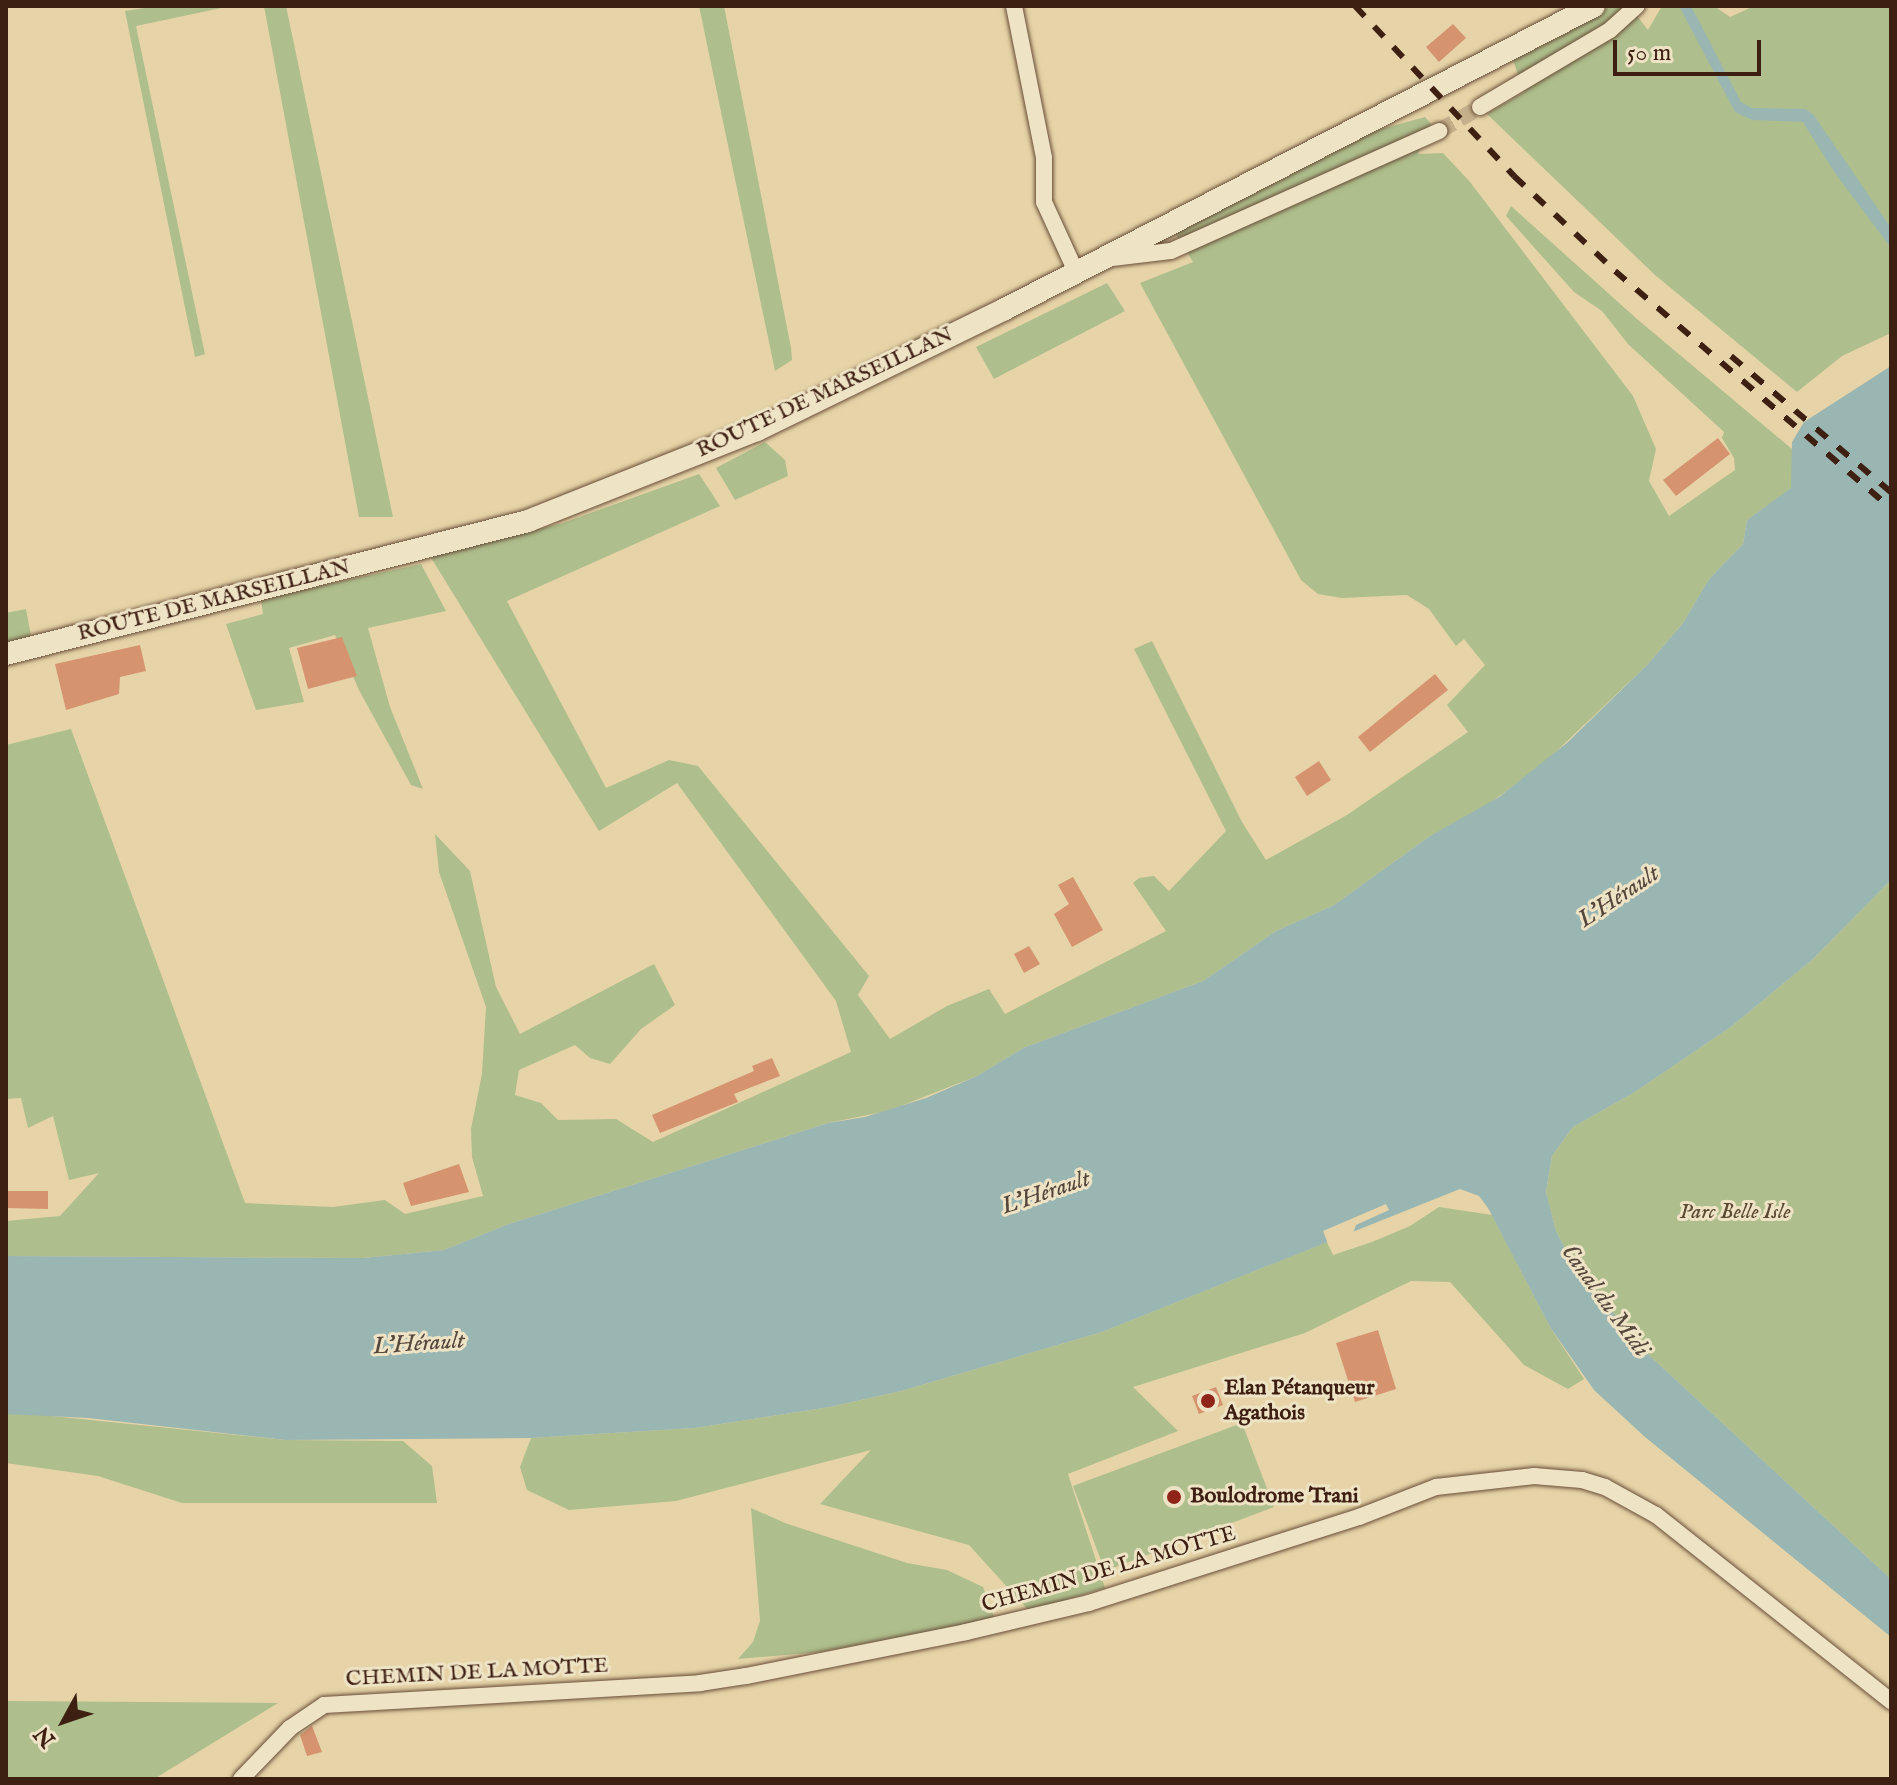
<!DOCTYPE html>
<html>
<head>
<meta charset="utf-8">
<style>
	body { margin:0 }
	#map { position:relative; width:1897px; height:1785px; overflow:hidden; background:#e6d4a8; font-family:"IM FELL English",serif }
	div>[style] { position:absolute }
	.green>* { inset:0; background:#aebe8c }
	.water>* { inset:0; background:#9ab6b2 }
	.pier>* { inset:0; background:#e6d4a8 }
	.building>* { inset:0; background:#d6936f }
	.street-tunnel>* { height:16px; margin-top:-8px; transform-origin:0; background:repeating-linear-gradient(90deg,#c4b08a 0 16px,transparent 0 24px) }
	.roads { filter:drop-shadow(0 0 2px #684d38) drop-shadow(0 0 2px #684d38) }
	.street>* { height:16px; margin:-8px; padding:0 8px; transform-origin:8px; border-radius:8px; background:#efe3c6 }
	.secondary>* { height:22px; margin:-11px; padding:0 11px; transform-origin:11px; border-radius:11px; background:#efe3c6 }
	.rail>* { height:6px; margin-top:-3px; transform-origin:0; background:repeating-linear-gradient(90deg,#3e2013 0 14px,transparent 0 28px) }
	.dots>* { width:22px; height:22px; translate:-50% -50%; box-sizing:border-box; border:4px solid #efe3c6; border-radius:50% }
	span { translate:-50% -50%; white-space:nowrap; text-align:center; line-height:1.15; -webkit-text-stroke:6px #efe3c6; paint-order:stroke }
	.street-label { font-size:22px; color:#3e2013 }
	.park-label { font-size:22px; color:#5a4831; font-style:italic }
	.poi-label { font-size:22px; color:#3e2013; font-weight:700 }
	.left { translate:0 -50%; text-align:left }
	.water-label { font-size:24px; color:#55463b; font-style:italic }
	.frame { position:absolute; inset:0; border:8px solid #3e2013; pointer-events:none }
	.north { position:absolute; left:24px; top:1681px; width:80px; height:80px; -webkit-text-stroke:6px #efe3c6; paint-order:stroke; rotate:230deg; font-size:22px; font-weight:700; line-height:32px; text-align:center; color:#3e2013 }
	.north::after { content:''; display:block; margin:auto; width:28px; height:36px; background:#3e2013; clip-path:polygon(50% 0,100% 100%,50% 72%,0 100%) }
	.scale { position:absolute; left:1613px; top:40px; width:148px; height:36px; box-sizing:border-box; border:4px solid #3e2013; border-top:0; padding-left:10px; font-size:24px; line-height:28px; white-space:nowrap; color:#3e2013; -webkit-text-stroke:6px #efe3c6; paint-order:stroke }
</style>
</head>
<body>
<div id="map">
	<div class="green">
		<i style="clip-path:polygon(158px 6px,231px 6px,136px 26px,205px 354px,195px 357px,125px 11px)"></i>
		<i style="clip-path:polygon(264px 6px,286px 6px,393px 517px,359px 517px)"></i>
		<i style="clip-path:polygon(699px 6px,724px 6px,791px 348px,792px 360px,775px 371px)"></i>
		<i style="clip-path:polygon(1611px 6px,1629px 6px,1648px 30px,1662px 6px,1714px 6px,1730px 17px,1754px 6px,1891px 6px,1891px 333px,1842px 356px,1797px 392px,1655px 275px,1487px 114px,1524px 92px,1512px 57px)"></i>
		<i style="clip-path:polygon(1425px 117px,1431px 124px,1418px 154px,1443px 153px,1470px 182px,1633px 396px,1656px 449px,1649px 481px,1669px 516px,1735px 470px,1734px 458px,1722px 438px,1724px 432px,1628px 344px,1602px 311px,1574px 292px,1506px 216px,1511px 206px,1637px 319px,1792px 449px,1792px 488px,1747px 520px,1743px 544px,1709px 579px,1683px 623px,1648px 664px,1540px 767px,1484px 807px,1430px 836px,1334px 905px,1276px 931px,1203px 981px,1023px 1048px,977px 1076px,888px 1111px,828px 1123px,506px 1225px,444px 1250px,363px 1258px,6px 1256px,6px 1221px,60px 1216px,99px 1173px,69px 1180px,53px 1116px,28px 1128px,21px 1098px,6px 1099px,6px 745px,71px 729px,245px 1203px,333px 1207px,385px 1200px,405px 1214px,483px 1196px,472px 1157px,471px 1129px,482px 1074px,486px 1007px,439px 872px,435px 834px,470px 871px,496px 987px,520px 1034px,654px 964px,675px 1005px,641px 1029px,610px 1064px,590px 1058px,575px 1045px,519px 1070px,515px 1095px,541px 1103px,558px 1120px,616px 1119px,653px 1142px,851px 1052px,836px 1001px,677px 783px,599px 831px,430px 556px,563px 523px,699px 474px,720px 506px,507px 601px,606px 788px,669px 760px,698px 766px,869px 976px,858px 995px,890px 1039px,947px 1006px,989px 989px,1005px 1014px,1166px 931px,1133px 883px,1139px 878px,1154px 876px,1169px 891px,1226px 831px,1134px 649px,1152px 641px,1242px 822px,1266px 860px,1347px 815px,1468px 732px,1447px 705px,1485px 665px,1464px 639px,1456px 646px,1429px 609px,1407px 595px,1342px 598px,1318px 594px,1301px 580px,1140px 283px,1193px 262px,1174px 231px,1367px 133px)"></i>
		<i style="clip-path:polygon(1107px 283px,1125px 311px,994px 379px,976px 347px)"></i>
		<i style="clip-path:polygon(765px 442px,785px 460px,788px 476px,735px 500px,716px 468px)"></i>
		<i style="clip-path:polygon(421px 564px,446px 611px,368px 628px,390px 707px,423px 789px,411px 785px,359px 690px,335px 635px,289px 648px,304px 702px,256px 710px,226px 624px,263px 614px,261px 599px)"></i>
		<i style="clip-path:polygon(26px 609px,32px 641px,6px 645px,6px 613px)"></i>
		<i style="clip-path:polygon(1891px 880px,1891px 1579px,1649px 1355px,1576px 1269px,1556px 1231px,1546px 1192px,1552px 1156px,1573px 1127px,1635px 1092px,1732px 1026px,1812px 960px)"></i>
		<i style="clip-path:polygon(1439px 1207px,1492px 1215px,1550px 1327px,1584px 1379px,1568px 1389px,1524px 1365px,1450px 1282px,1411px 1281px,1305px 1333px,1133px 1387px,1178px 1431px,1068px 1474px,1105px 1588px,1029px 1611px,969px 1545px,820px 1504px,871px 1450px,676px 1501px,569px 1510px,527px 1490px,520px 1467px,531px 1438px,695px 1428px,830px 1407px,901px 1391px,1102px 1332px,1327px 1242px,1333px 1255px,1372px 1242px,1410px 1226px)"></i>
		<i style="clip-path:polygon(23px 1413px,285px 1440px,403px 1441px,432px 1466px,437px 1503px,182px 1503px,98px 1476px,6px 1463px,6px 1414px)"></i>
		<i style="clip-path:polygon(1242px 1423px,1274px 1507px,1105px 1571px,1073px 1486px)"></i>
		<i style="clip-path:polygon(751px 1508px,785px 1523px,907px 1563px,947px 1570px,983px 1587px,995px 1619px,820px 1652px,738px 1659px,753px 1642px,760px 1621px)"></i>
		<i style="clip-path:polygon(6px 1701px,278px 1703px,154px 1779px,8px 1779px)"></i>
	</div>
	<div class="water">
		<i style="clip-path:polygon(1679px 6px,1691px 6px,1741px 102px,1752px 108px,1805px 109px,1813px 114px,1889px 225px,1891px 248px,1835px 173px,1803px 122px,1752px 120px,1735px 112px)"></i>
		<i style="clip-path:polygon(1891px 366px,1891px 880px,1812px 960px,1732px 1026px,1635px 1092px,1573px 1127px,1552px 1156px,1546px 1192px,1556px 1231px,1576px 1269px,1649px 1355px,1891px 1579px,1891px 1637px,1645px 1437px,1594px 1390px,1550px 1327px,1488px 1208px,1479px 1196px,1460px 1189px,1102px 1332px,901px 1391px,830px 1407px,695px 1428px,531px 1438px,285px 1440px,88px 1418px,6px 1414px,6px 1256px,363px 1258px,444px 1250px,506px 1225px,828px 1123px,865px 1117px,926px 1098px,977px 1076px,1023px 1048px,1203px 981px,1276px 931px,1334px 905px,1430px 836px,1499px 797px,1568px 742px,1648px 664px,1683px 623px,1709px 579px,1743px 544px,1747px 520px,1791px 488px,1792px 442px,1804px 422px)"></i>
	</div>
	<div class="pier">
		<i style="clip-path:polygon(1386px 1204px,1389px 1210px,1356px 1225px,1352px 1236px,1329px 1246px,1323px 1231px)"></i>
	</div>
	<div class="building">
		<i style="clip-path:polygon(1453px 24px,1466px 38px,1439px 62px,1426px 47px)"></i>
		<i style="clip-path:polygon(1718px 438px,1730px 454px,1676px 496px,1663px 480px)"></i>
		<i style="clip-path:polygon(342px 637px,357px 676px,308px 689px,297px 648px)"></i>
		<i style="clip-path:polygon(140px 645px,146px 671px,120px 677px,119px 694px,66px 710px,55px 664px)"></i>
		<i style="clip-path:polygon(1435px 674px,1448px 690px,1370px 752px,1358px 737px)"></i>
		<i style="clip-path:polygon(1319px 761px,1331px 780px,1307px 796px,1295px 777px)"></i>
		<i style="clip-path:polygon(1073px 877px,1103px 930px,1072px 947px,1054px 914px,1069px 904px,1058px 885px)"></i>
		<i style="clip-path:polygon(1029px 946px,1040px 964px,1024px 973px,1014px 954px)"></i>
		<i style="clip-path:polygon(772px 1058px,780px 1076px,734px 1094px,738px 1102px,660px 1133px,652px 1115px,754px 1071px,752px 1066px)"></i>
		<i style="clip-path:polygon(459px 1164px,469px 1192px,411px 1206px,403px 1183px)"></i>
		<i style="clip-path:polygon(6px 1191px,48px 1191px,48px 1209px,6px 1208px)"></i>
		<i style="clip-path:polygon(1378px 1330px,1396px 1389px,1355px 1402px,1336px 1343px)"></i>
		<i style="clip-path:polygon(1216px 1387px,1223px 1405px,1199px 1414px,1192px 1396px)"></i>
		<i style="clip-path:polygon(312px 1726px,322px 1752px,307px 1756px,300px 1735px)"></i>
	</div>
	<div class="street-tunnel">
		<i style="left:1439px;top:131px;width:48px;rotate:-30.3deg"></i>
	</div>
	<div class="roads">
		<div class="street">
			<i style="left:1014px;top:6px;width:155px;rotate:78.8deg"></i>
			<i style="left:1044px;top:158px;width:44px;rotate:90deg"></i>
			<i style="left:1044px;top:202px;width:77px;rotate:65.4deg"></i>
			<i style="left:1480px;top:107px;width:151px;rotate:-30.6deg"></i>
			<i style="left:1610px;top:30px;width:36px;rotate:-42deg"></i>
			<i style="left:1112px;top:258px;width:59px;rotate:-6.8deg"></i>
			<i style="left:1171px;top:251px;width:294px;rotate:-24.1deg"></i>
			<i style="left:241px;top:1779px;width:71px;rotate:-46.1deg"></i>
			<i style="left:290px;top:1728px;width:41px;rotate:-34.1deg"></i>
			<i style="left:324px;top:1705px;width:377px;rotate:-3.3deg"></i>
			<i style="left:700px;top:1683px;width:47px;rotate:-8.7deg"></i>
			<i style="left:746px;top:1676px;width:224px;rotate:-11.3deg"></i>
			<i style="left:966px;top:1632px;width:126px;rotate:-13.3deg"></i>
			<i style="left:1089px;top:1603px;width:283px;rotate:-17.7deg"></i>
			<i style="left:1359px;top:1517px;width:83px;rotate:-21.3deg"></i>
			<i style="left:1436px;top:1487px;width:99px;rotate:-6.4deg"></i>
			<i style="left:1534px;top:1476px;width:48px;rotate:4.8deg"></i>
			<i style="left:1582px;top:1480px;width:24px;rotate:17deg"></i>
			<i style="left:1605px;top:1487px;width:58px;rotate:28.8deg"></i>
			<i style="left:1656px;top:1515px;width:300px;rotate:38.4deg"></i>
		</div>
		<div class="secondary">
			<i style="left:6px;top:654px;width:539px;rotate:-14.29deg"></i>
			<i style="left:528px;top:521px;width:246px;rotate:-21.7deg"></i>
			<i style="left:757px;top:430px;width:276px;rotate:-26deg"></i>
			<i style="left:1005px;top:309px;width:662px;rotate:-27.22deg"></i>
		</div>
	</div>
	<div class="rail">
		<i style="left:1355px;top:6px;width:233px;rotate:46.9deg"></i>
		<i style="left:1514px;top:176px;width:139px;rotate:43.2deg"></i>
		<i style="left:1615px;top:271px;width:364px;rotate:40.7deg"></i>
		<i style="left:1731px;top:356px;width:210px;rotate:40.4deg"></i>
	</div>
	<div class="dots">
		<i style="left:1208px;top:1401px;background:#8f2418"></i>
		<i style="left:1174px;top:1497px;background:#8f2418"></i>
	</div>
	<div class="street-label">
		<span style="left:825px;top:393px;rotate:-25deg">ROUTE DE MARSEILLAN</span>
		<span style="left:214px;top:601px;rotate:-14deg">ROUTE DE MARSEILLAN</span>
		<span style="left:1109px;top:1570px;rotate:-16deg">CHEMIN DE LA MOTTE</span>
		<span style="left:477px;top:1673px;rotate:-3deg">CHEMIN DE LA MOTTE</span>
	</div>
	<div class="park-label">
		<span style="left:1735px;top:1213px">Parc Belle Isle</span>
	</div>
	<div class="poi-label">
		<span class="left" style="left:1224px;top:1401px">Elan Pétanqueur<br>Agathois</span>
		<span class="left" style="left:1190px;top:1497px">Boulodrome Trani</span>
	</div>
	<div class="water-label">
		<span style="left:1619px;top:897px;rotate:-34deg">L'Hérault</span>
		<span style="left:1046px;top:1193px;rotate:-19deg">L'Hérault</span>
		<span style="left:1605px;top:1301px;rotate:54deg">Canal du Midi</span>
		<span style="left:419px;top:1344px;rotate:-4deg">L'Hérault</span>
	</div>
	<div class="frame"></div>
	<div class="north">N</div>
	<div class="scale">50 m</div>
</div>
</body>
</html>
